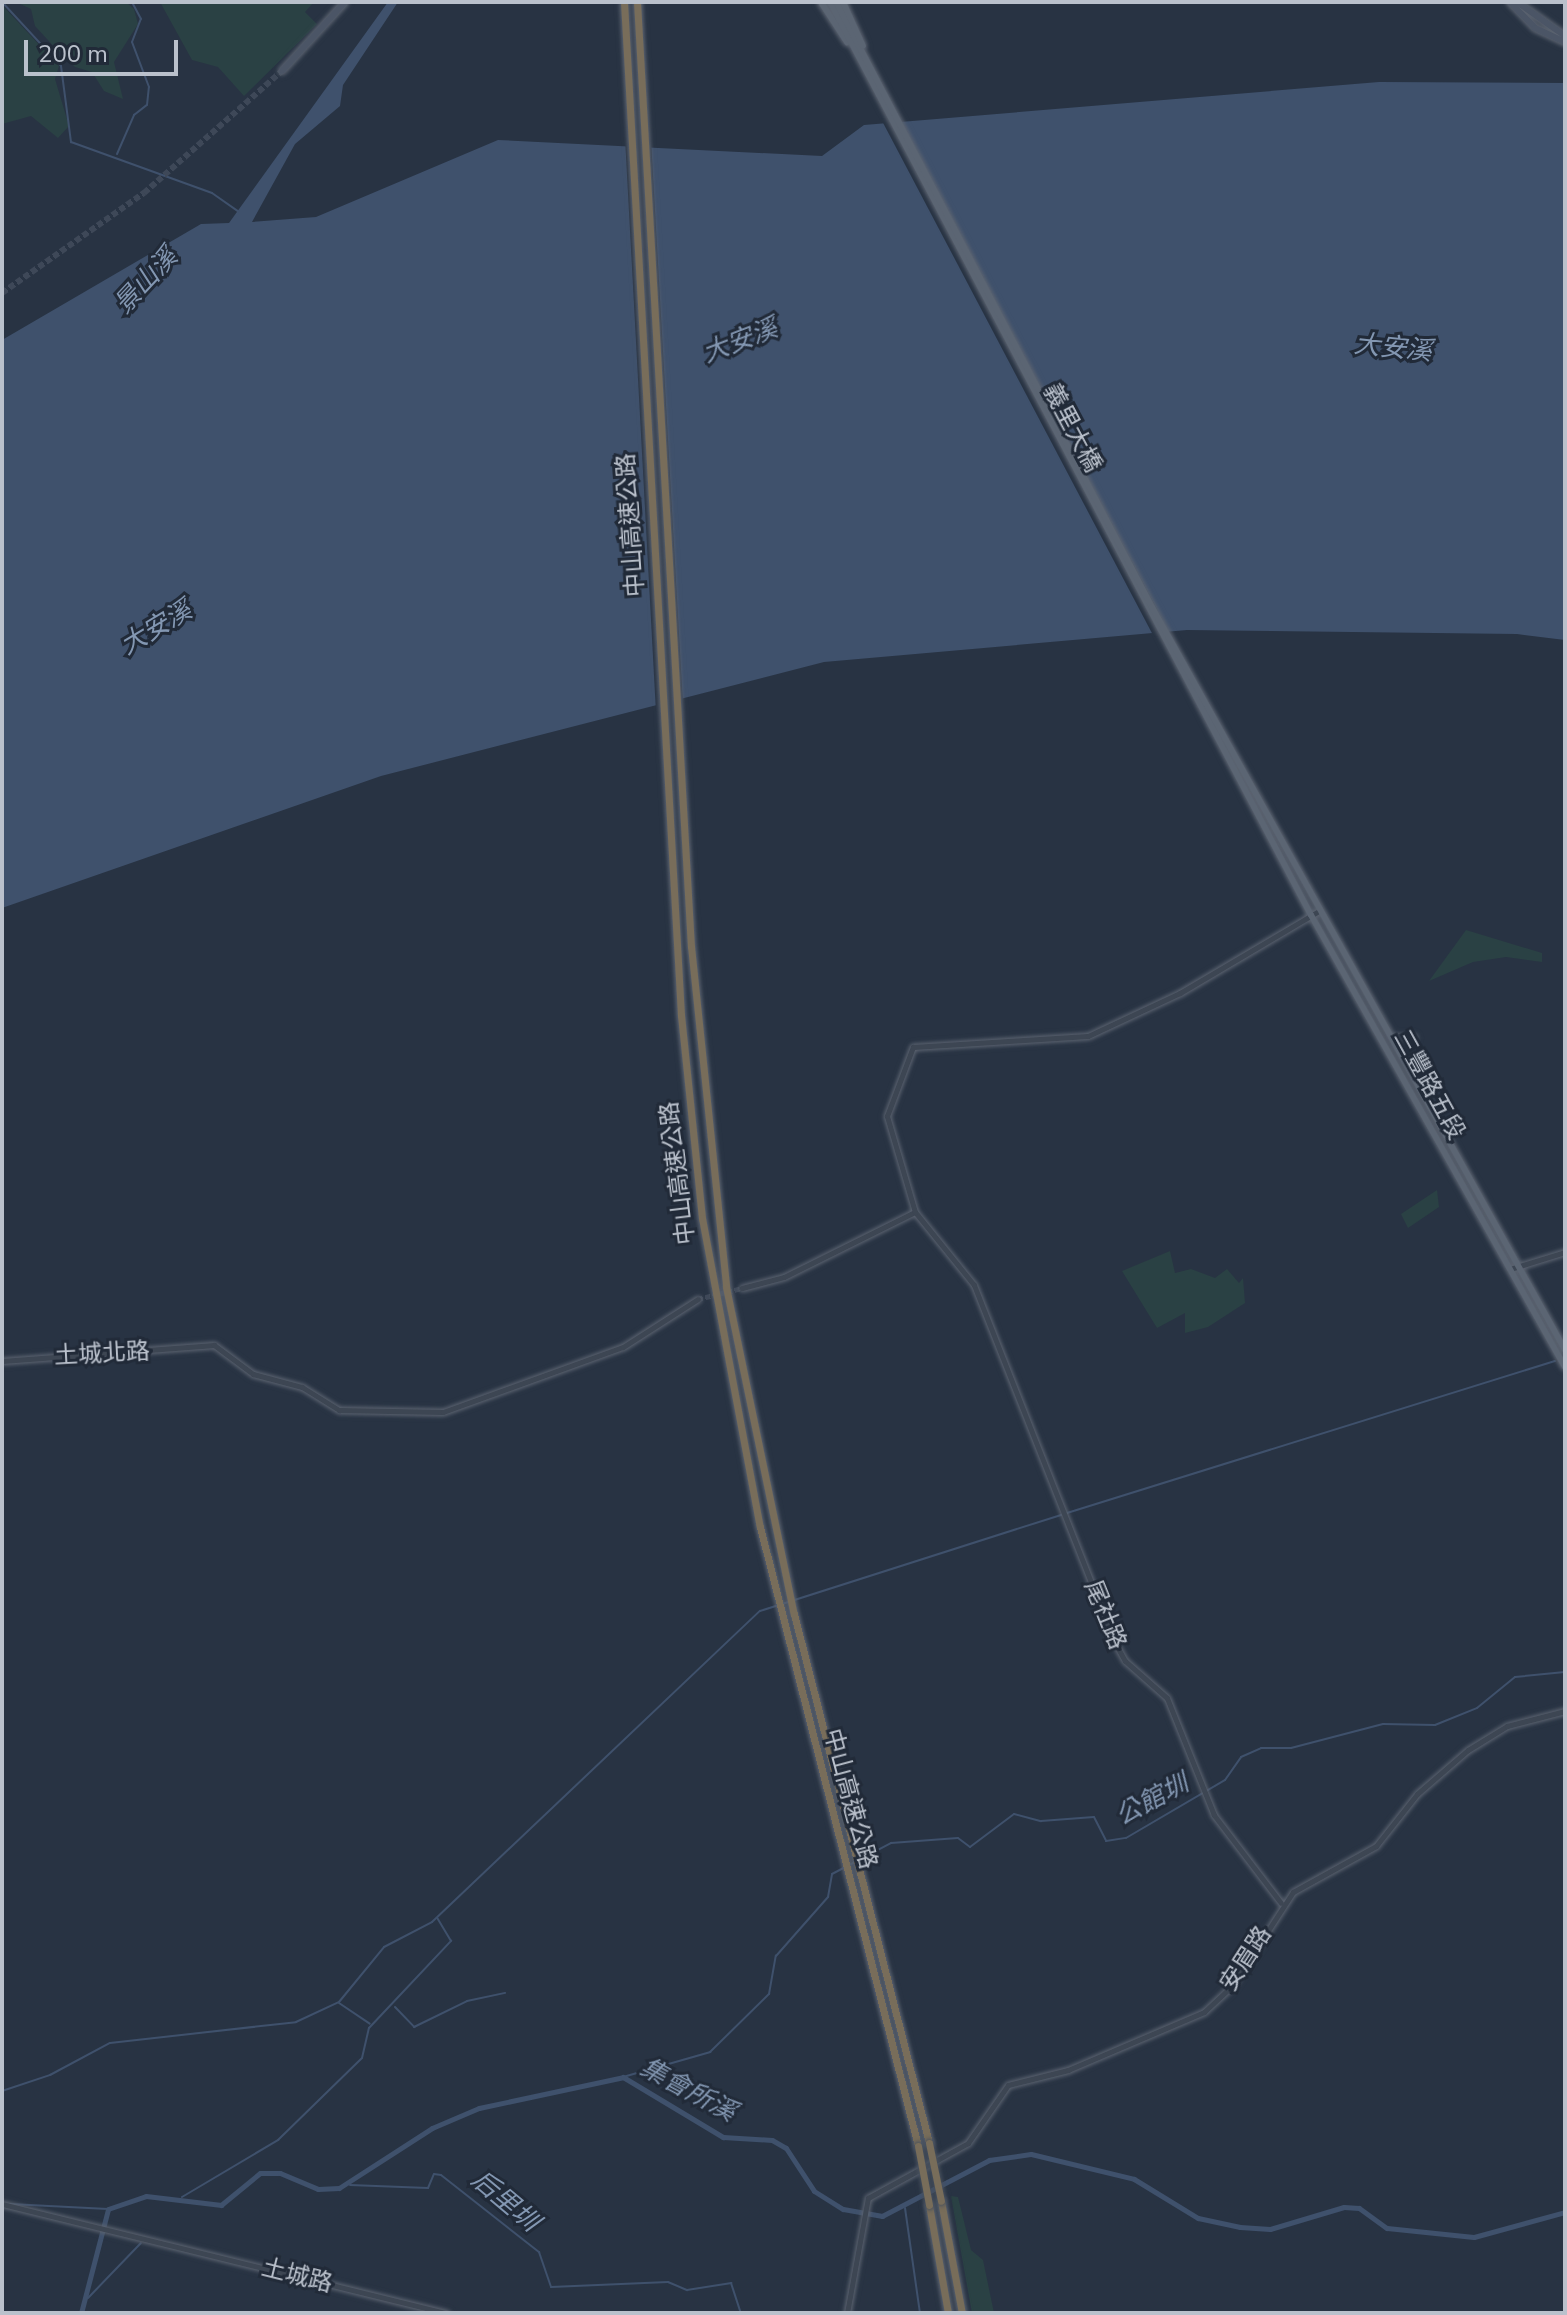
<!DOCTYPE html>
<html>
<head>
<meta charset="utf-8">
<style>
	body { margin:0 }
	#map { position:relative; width:1567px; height:2315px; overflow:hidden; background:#283343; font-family:"Nunito Sans","Noto Sans TC",sans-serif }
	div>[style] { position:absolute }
	.green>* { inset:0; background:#2a4144 }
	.water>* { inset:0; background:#3f516c }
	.pier>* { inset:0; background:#283343 }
	.stream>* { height:2px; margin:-1px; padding:0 1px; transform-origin:1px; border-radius:1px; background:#3f516c }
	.canal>* { height:5px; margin:-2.5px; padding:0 2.5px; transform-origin:2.5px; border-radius:2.5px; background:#3f516c }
	.tertiary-tunnel>* { height:5px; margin-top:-2.5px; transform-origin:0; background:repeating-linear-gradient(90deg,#3e4858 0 5px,transparent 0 7.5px) }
	.secondary-tunnel>* { height:6px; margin-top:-3px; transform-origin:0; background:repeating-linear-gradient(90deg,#3e4858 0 6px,transparent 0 9px) }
	.roads { filter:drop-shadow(0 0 2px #5b6370) drop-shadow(0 0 2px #5b6370) }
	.tertiary>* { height:5px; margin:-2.5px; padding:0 2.5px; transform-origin:2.5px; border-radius:2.5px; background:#3d4653 }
	.secondary>* { height:6px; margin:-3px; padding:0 3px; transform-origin:3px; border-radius:3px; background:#4b5566 }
	.primary>* { height:6px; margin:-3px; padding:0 3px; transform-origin:3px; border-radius:3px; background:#5b6573 }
	.motorway>* { height:7px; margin:-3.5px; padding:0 3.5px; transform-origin:3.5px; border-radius:3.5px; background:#786d5a }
	.bridges { filter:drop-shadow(0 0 2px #47505d) drop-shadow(0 0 2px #47505d) }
	.motorway-bridge>* { height:7px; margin:-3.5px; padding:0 3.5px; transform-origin:3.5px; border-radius:3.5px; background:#786d5a }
	span { translate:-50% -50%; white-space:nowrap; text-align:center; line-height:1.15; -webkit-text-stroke:6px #212a38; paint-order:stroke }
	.street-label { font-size:24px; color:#bac1cc }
	.water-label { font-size:26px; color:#8397b2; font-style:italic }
	.frame { position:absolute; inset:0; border:4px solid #bac1cc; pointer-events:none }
	.scale { position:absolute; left:24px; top:40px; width:154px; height:36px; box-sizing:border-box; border:4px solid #bac1cc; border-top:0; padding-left:10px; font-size:24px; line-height:28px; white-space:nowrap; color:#bac1cc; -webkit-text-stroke:6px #212a38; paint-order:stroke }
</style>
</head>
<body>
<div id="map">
	<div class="green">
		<i style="clip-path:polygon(16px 2px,126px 2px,134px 9px,138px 24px,114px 62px,123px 99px,104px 91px,92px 72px,75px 67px,71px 63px,77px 57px,58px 51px,35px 26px,31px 9px)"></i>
		<i style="clip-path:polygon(160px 2px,314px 2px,305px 12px,317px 24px,244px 96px,218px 67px,192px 60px)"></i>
		<i style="clip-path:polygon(2px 5px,59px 66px,55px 79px,69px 126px,58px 138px,31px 116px,2px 124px)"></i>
		<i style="clip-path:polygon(1466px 930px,1542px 953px,1542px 962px,1506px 957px,1473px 962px,1429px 981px)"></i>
		<i style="clip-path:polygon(1437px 1190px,1439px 1207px,1408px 1228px,1401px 1214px)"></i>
		<i style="clip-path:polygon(1170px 1251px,1175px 1273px,1191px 1269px,1215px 1278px,1227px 1269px,1239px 1283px,1243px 1278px,1245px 1303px,1208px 1327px,1185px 1333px,1185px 1313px,1157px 1328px,1122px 1271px)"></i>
		<i style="clip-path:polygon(951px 2196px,958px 2197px,971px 2250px,983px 2260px,994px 2313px,972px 2313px)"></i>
	</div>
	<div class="water">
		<i style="clip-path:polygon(388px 2px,398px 2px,343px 85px,340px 106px,295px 144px,252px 222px,316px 217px,498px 140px,822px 156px,864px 125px,1379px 82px,1565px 83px,1565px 640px,1517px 634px,1187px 630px,824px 662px,381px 776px,2px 908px,2px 340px,201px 224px,229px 223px)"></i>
	</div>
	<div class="pier">
		<i style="clip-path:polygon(898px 118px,1171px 636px,1154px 637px,881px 119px)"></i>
		<i style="clip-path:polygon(625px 138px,651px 140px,683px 705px,656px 712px)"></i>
	</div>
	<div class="stream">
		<i style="left:2px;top:2px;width:87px;rotate:47.3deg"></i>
		<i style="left:61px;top:66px;width:77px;rotate:82.5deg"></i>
		<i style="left:71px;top:142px;width:150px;rotate:19.9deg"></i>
		<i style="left:212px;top:193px;width:32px;rotate:35deg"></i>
		<i style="left:117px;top:154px;width:43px;rotate:-66.4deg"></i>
		<i style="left:134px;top:115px;width:16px;rotate:-38deg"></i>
		<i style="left:147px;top:105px;width:18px;rotate:-84deg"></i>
		<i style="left:149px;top:87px;width:48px;rotate:-110.7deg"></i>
		<i style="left:132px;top:42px;width:25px;rotate:-69deg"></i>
		<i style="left:141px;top:19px;width:19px;rotate:-118deg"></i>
		<i style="left:1067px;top:1513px;width:511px;rotate:-17.3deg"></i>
		<i style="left:339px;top:2003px;width:37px;rotate:34deg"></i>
		<i style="left:395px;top:2007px;width:28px;rotate:46deg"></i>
		<i style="left:414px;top:2027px;width:59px;rotate:-26.1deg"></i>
		<i style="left:467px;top:2001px;width:39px;rotate:-12deg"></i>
		<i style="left:623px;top:2077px;width:91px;rotate:-16deg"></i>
		<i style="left:710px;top:2052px;width:83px;rotate:-44.5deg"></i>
		<i style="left:769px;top:1994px;width:39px;rotate:-80deg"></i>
		<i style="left:776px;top:1956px;width:79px;rotate:-48.6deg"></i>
		<i style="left:828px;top:1897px;width:23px;rotate:-80deg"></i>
		<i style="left:832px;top:1874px;width:67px;rotate:-27.7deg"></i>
		<i style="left:891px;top:1843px;width:67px;rotate:-4.3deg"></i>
		<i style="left:958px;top:1838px;width:15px;rotate:37deg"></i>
		<i style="left:970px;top:1847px;width:55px;rotate:-36.9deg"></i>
		<i style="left:1014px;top:1814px;width:28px;rotate:15deg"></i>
		<i style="left:1041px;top:1821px;width:53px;rotate:-4.3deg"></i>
		<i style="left:1094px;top:1817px;width:27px;rotate:63deg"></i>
		<i style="left:1106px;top:1841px;width:20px;rotate:-9deg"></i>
		<i style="left:1126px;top:1838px;width:115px;rotate:-30.4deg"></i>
		<i style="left:1225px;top:1780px;width:28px;rotate:-55deg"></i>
		<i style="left:1241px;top:1757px;width:22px;rotate:-24deg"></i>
		<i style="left:1261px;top:1748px;width:30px"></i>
		<i style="left:1291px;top:1748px;width:95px;rotate:-14.6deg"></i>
		<i style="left:1383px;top:1724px;width:52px;rotate:1.1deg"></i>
		<i style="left:1435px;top:1725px;width:45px;rotate:-22deg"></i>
		<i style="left:1477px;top:1708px;width:49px;rotate:-39.2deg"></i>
		<i style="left:1515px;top:1677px;width:50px;rotate:-5.7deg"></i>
		<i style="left:2px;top:2091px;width:51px;rotate:-18.4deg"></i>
		<i style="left:50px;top:2075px;width:68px;rotate:-28.1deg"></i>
		<i style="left:110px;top:2043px;width:187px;rotate:-6.4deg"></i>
		<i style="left:296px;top:2022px;width:47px;rotate:-24.9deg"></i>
		<i style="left:339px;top:2002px;width:71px;rotate:-50.7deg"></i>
		<i style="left:384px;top:1947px;width:54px;rotate:-27.5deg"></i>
		<i style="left:432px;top:1922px;width:452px;rotate:-43.5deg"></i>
		<i style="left:760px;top:1611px;width:316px;rotate:-17.7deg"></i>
		<i style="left:350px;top:2185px;width:78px;rotate:2.2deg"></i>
		<i style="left:428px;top:2188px;width:15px;rotate:-67deg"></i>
		<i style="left:434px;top:2174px;width:7px;rotate:8deg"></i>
		<i style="left:441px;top:2175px;width:125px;rotate:38.2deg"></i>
		<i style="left:539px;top:2252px;width:37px;rotate:71deg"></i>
		<i style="left:551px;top:2287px;width:117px;rotate:-2.4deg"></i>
		<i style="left:668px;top:2282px;width:21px;rotate:23deg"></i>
		<i style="left:687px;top:2290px;width:45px;rotate:-9deg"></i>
		<i style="left:731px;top:2283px;width:32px;rotate:72deg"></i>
		<i style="left:182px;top:2197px;width:112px;rotate:-30.7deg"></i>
		<i style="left:278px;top:2140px;width:117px;rotate:-44.3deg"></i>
		<i style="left:362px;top:2058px;width:31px;rotate:-77deg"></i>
		<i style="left:369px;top:2028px;width:120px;rotate:-46.7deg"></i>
		<i style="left:451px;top:1941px;width:27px;rotate:-121deg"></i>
		<i style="left:10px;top:2204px;width:98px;rotate:2.9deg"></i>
		<i style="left:905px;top:2208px;width:106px;rotate:81.9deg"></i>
		<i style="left:88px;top:2298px;width:76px;rotate:-46.1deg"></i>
	</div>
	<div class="canal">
		<i style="left:81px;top:2313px;width:107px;rotate:-75.4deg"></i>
		<i style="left:108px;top:2209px;width:40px;rotate:-18.9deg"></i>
		<i style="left:146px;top:2196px;width:76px;rotate:6.8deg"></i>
		<i style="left:221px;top:2205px;width:50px;rotate:-39.4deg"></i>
		<i style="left:260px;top:2173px;width:20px"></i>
		<i style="left:280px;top:2173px;width:41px;rotate:22.8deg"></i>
		<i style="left:318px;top:2189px;width:21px;rotate:-3deg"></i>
		<i style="left:339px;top:2188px;width:111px;rotate:-32.8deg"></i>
		<i style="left:432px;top:2128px;width:51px;rotate:-23.1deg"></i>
		<i style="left:479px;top:2108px;width:147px;rotate:-12.1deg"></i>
		<i style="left:623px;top:2077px;width:117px;rotate:31deg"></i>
		<i style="left:723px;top:2137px;width:49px;rotate:3.5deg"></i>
		<i style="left:772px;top:2140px;width:16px;rotate:30deg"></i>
		<i style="left:786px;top:2148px;width:51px;rotate:56.9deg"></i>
		<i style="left:814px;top:2191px;width:34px;rotate:32deg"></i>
		<i style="left:843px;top:2209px;width:40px;rotate:10deg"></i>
		<i style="left:882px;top:2216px;width:121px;rotate:-27.6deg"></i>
		<i style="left:989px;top:2160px;width:42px;rotate:-8.1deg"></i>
		<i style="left:1031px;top:2154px;width:106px;rotate:13.6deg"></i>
		<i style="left:1134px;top:2179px;width:75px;rotate:31.4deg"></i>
		<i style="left:1198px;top:2218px;width:43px;rotate:12.1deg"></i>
		<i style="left:1240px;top:2227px;width:30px;rotate:4deg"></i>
		<i style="left:1270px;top:2229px;width:77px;rotate:-16.6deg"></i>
		<i style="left:1344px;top:2207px;width:15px;rotate:4deg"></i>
		<i style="left:1359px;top:2208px;width:34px;rotate:36deg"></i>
		<i style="left:1387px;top:2228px;width:87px;rotate:5.9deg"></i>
		<i style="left:1474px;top:2237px;width:94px;rotate:-15.4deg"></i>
	</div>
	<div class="tertiary-tunnel">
		<i style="left:698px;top:1299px;width:45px;rotate:-14deg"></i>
	</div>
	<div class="secondary-tunnel">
		<i style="left:2px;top:293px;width:174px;rotate:-35.2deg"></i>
		<i style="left:144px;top:193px;width:184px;rotate:-41.5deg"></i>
	</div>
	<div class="roads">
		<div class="tertiary">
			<i style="left:1510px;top:1269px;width:58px;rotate:-17.2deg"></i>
			<i style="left:742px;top:1288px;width:43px;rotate:-14.7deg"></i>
			<i style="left:784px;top:1277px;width:146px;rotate:-26.4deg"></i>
			<i style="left:2px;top:1361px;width:213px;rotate:-4.3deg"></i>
			<i style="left:214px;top:1345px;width:49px;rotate:36.6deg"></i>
			<i style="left:253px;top:1374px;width:51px;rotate:14.9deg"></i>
			<i style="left:302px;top:1387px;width:44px;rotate:31.9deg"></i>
			<i style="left:339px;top:1410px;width:104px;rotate:1.1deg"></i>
			<i style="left:443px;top:1412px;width:191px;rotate:-19.9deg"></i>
			<i style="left:623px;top:1347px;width:89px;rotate:-32.6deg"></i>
			<i style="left:1281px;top:1903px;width:111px;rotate:-127.3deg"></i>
			<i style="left:1214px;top:1815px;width:126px;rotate:-111.9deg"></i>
			<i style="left:1167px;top:1698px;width:56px;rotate:-138.6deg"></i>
			<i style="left:1125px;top:1661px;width:21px;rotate:-119deg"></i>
			<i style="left:1115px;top:1643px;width:385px;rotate:-111.5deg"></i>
			<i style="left:974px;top:1285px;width:94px;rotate:-128.9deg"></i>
			<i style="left:915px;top:1212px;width:100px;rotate:-106.3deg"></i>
			<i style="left:887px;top:1116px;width:74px;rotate:-69.4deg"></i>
			<i style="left:913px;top:1047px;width:175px;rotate:-3.6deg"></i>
			<i style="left:1088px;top:1036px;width:102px;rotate:-25.1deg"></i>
			<i style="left:1180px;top:993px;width:159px;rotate:-30.6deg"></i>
			<i style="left:2px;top:2204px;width:458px;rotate:13.8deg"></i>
			<i style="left:847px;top:2313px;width:117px;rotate:-79.7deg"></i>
			<i style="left:868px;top:2198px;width:114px;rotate:-28.8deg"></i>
			<i style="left:968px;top:2143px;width:70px;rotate:-55.4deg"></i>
			<i style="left:1008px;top:2085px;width:62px;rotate:-14deg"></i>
			<i style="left:1068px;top:2070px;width:148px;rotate:-23.1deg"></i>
			<i style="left:1204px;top:2012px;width:38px;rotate:-43deg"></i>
			<i style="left:1232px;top:1986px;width:112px;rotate:-57deg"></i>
			<i style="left:1293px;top:1892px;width:95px;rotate:-29deg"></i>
			<i style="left:1376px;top:1846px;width:66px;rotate:-51.7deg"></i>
			<i style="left:1417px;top:1794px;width:67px;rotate:-40.8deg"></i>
			<i style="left:1468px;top:1750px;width:46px;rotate:-31.6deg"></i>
			<i style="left:1507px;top:1726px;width:60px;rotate:-14.5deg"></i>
		</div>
		<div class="secondary">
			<i style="left:1510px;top:2px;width:36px;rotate:46deg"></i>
			<i style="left:1535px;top:28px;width:33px;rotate:25deg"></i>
			<i style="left:1517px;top:2px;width:59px;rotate:35.3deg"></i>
			<i style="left:282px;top:71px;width:93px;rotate:-47.6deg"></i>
		</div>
		<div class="primary">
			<i style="left:821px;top:2px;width:48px;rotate:57deg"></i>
			<i style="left:830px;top:2px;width:1032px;rotate:62.22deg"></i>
			<i style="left:1311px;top:915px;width:518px;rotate:60.67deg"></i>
			<i style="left:836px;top:2px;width:683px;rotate:62.42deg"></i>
			<i style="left:1152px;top:607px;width:850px;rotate:60.93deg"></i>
			<i style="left:843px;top:2px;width:48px;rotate:65.6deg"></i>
			<i style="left:1392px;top:1038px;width:22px"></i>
		</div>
		<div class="motorway">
			<i style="left:624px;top:2px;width:1015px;rotate:86.78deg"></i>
			<i style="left:681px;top:1015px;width:204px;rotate:84.1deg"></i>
			<i style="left:702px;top:1218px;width:314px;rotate:79.4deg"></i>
			<i style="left:760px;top:1527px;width:639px;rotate:75.68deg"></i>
			<i style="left:637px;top:2px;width:946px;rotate:86.73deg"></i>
			<i style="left:691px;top:946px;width:343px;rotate:84.1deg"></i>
			<i style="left:726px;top:1287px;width:334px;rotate:78.3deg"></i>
			<i style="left:794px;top:1614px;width:546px;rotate:75.68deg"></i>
			<i style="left:941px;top:2201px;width:114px;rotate:79.4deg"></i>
			<i style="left:929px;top:2205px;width:110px;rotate:80deg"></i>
		</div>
	</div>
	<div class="bridges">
		<div class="motorway-bridge">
			<i style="left:929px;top:2143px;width:59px;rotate:78.3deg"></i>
			<i style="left:918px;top:2146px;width:60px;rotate:79.4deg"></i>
		</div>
	</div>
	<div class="street-label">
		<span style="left:1072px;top:428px;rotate:62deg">義里大橋</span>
		<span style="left:631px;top:525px;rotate:-94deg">中山高速公路</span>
		<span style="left:1429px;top:1085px;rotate:61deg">三豐路五段</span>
		<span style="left:678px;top:1173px;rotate:-97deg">中山高速公路</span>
		<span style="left:102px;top:1354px;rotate:-3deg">土城北路</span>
		<span style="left:1105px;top:1615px;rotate:68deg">尾社路</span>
		<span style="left:850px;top:1799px;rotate:75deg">中山高速公路</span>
		<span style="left:1246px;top:1959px;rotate:-57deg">安眉路</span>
		<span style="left:297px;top:2276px;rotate:14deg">土城路</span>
	</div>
	<div class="water-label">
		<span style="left:146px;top:281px;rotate:-47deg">景山溪</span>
		<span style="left:740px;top:341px;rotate:-21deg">大安溪</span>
		<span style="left:1393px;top:348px;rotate:6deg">大安溪</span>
		<span style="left:156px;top:628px;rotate:-31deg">大安溪</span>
		<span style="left:1152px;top:1800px;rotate:-28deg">公館圳</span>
		<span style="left:688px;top:2090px;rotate:28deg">集會所溪</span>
		<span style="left:505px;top:2201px;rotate:40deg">后里圳</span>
	</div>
	<div class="frame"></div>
	<div class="scale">200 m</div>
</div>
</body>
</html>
